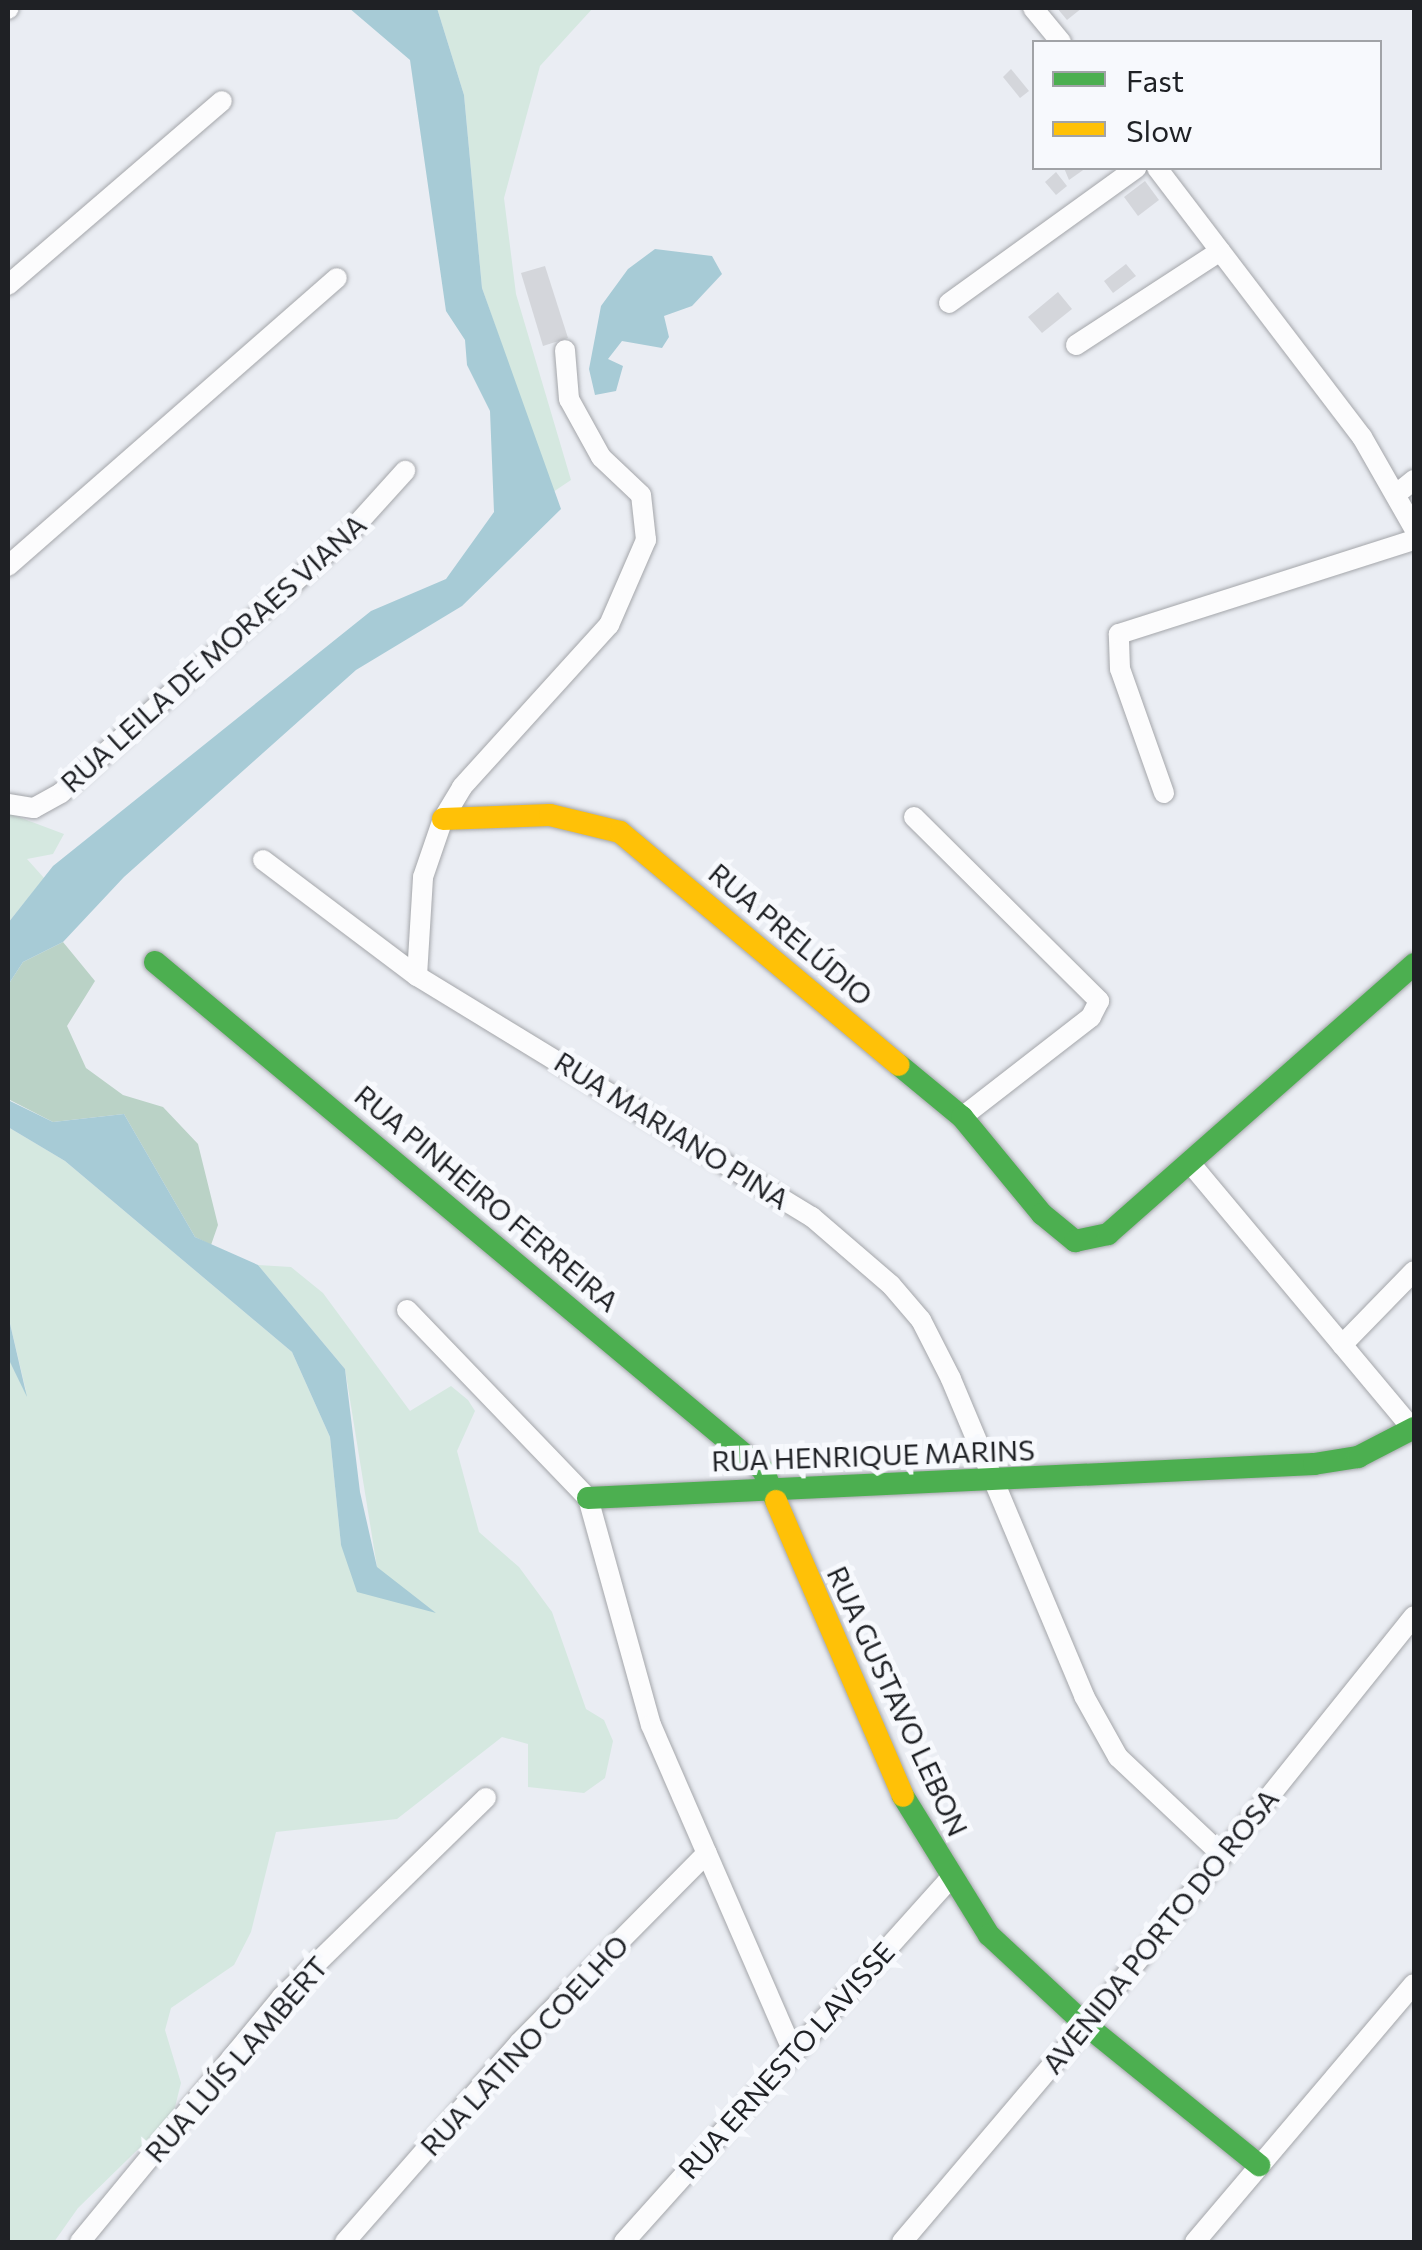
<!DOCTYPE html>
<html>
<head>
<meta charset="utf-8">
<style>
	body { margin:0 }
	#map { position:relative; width:1422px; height:2250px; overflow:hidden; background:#eaedf3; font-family:Commissioner,sans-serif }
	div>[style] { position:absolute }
	.green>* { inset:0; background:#d5e8e0 }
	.forest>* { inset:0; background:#bad2c6 }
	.water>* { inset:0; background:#a7cbd6 }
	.building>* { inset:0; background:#d4d6db }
	.roads { filter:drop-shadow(0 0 2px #a4a6aa) drop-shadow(0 0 2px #a4a6aa) }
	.street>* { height:20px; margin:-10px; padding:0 10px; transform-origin:10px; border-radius:10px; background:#fcfcfd }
	.fast>* { height:22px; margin:-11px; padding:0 11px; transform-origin:11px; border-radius:11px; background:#4caf50 }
	.slow>* { height:22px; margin:-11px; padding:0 11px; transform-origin:11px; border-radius:11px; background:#ffc107 }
	span { translate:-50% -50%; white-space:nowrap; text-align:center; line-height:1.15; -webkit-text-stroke:10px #f7f9fd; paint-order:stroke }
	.street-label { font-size:28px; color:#1f2125 }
	.frame { position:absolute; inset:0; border:10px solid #1f2125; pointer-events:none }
	.legend { position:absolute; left:1032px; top:40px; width:350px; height:130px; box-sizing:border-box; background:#f7f9fd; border:2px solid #a1a3a7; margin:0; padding:12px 18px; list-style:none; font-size:30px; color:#1f2125 }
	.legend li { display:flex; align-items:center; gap:20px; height:50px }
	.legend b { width:50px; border:2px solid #a1a3a7 }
</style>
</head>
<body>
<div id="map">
	<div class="green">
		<i style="clip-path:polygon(437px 8px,593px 8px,540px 66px,504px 198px,516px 294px,571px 480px,553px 492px,482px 288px,464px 95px)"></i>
		<i style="clip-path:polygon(8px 813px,64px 834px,53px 854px,27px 859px,44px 878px,8px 923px)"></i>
		<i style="clip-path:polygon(8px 1127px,65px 1161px,292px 1352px,330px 1437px,341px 1545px,377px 1567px,345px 1369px,258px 1265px,291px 1267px,323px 1293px,410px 1411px,451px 1386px,468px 1400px,475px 1411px,457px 1451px,479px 1532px,519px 1567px,552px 1612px,586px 1709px,604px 1720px,613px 1741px,605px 1778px,584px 1793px,528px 1787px,528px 1744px,502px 1737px,397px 1819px,276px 1832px,251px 1932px,234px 1965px,171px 2008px,165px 2030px,181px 2083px,173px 2115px,78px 2208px,54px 2242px,8px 2242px,8px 1358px,26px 1391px,8px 1315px)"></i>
	</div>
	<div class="forest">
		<i style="clip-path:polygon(63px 942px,95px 981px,67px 1026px,86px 1068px,123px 1095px,163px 1107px,198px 1144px,218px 1225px,211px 1245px,195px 1237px,124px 1114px,53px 1122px,8px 1099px,8px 985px,23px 962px)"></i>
	</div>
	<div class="water">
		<i style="clip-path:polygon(349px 8px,437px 8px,464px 95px,482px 288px,561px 509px,462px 606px,356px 670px,124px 877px,63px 942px,23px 962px,8px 985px,8px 923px,53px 866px,371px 611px,446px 579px,494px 512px,490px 411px,467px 365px,465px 340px,446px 311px,410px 60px)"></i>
		<i style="clip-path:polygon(655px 249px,712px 256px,722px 274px,692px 306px,664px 316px,669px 337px,662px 348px,622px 341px,608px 359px,623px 366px,616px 391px,595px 395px,589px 369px,601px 306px,628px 269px)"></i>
		<i style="clip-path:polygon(8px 1100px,53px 1122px,124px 1114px,195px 1237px,258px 1265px,345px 1369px,360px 1492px,377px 1567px,436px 1613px,357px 1592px,341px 1545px,330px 1437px,292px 1352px,65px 1161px,8px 1127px)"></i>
		<i style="clip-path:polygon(8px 1315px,27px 1397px,8px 1358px)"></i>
	</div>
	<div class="building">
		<i style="clip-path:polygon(1057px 8px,1082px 8px,1067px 20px)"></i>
		<i style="clip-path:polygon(1011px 69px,1029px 91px,1020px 98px,1003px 77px)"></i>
		<i style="clip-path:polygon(1064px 168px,1086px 168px,1069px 180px)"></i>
		<i style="clip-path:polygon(1056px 172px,1067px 186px,1056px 195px,1045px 182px)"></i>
		<i style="clip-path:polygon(1145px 181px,1159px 200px,1138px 216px,1124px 197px)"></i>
		<i style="clip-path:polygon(1126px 264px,1136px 276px,1113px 293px,1104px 281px)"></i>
		<i style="clip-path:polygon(545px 266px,568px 338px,543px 346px,521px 273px)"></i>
		<i style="clip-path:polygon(1058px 292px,1072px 309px,1042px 333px,1028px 317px)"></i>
	</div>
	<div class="roads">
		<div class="street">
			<i style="left:1033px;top:8px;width:44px;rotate:50.5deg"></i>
			<i style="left:8px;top:9px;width:1px;rotate:-45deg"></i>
			<i style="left:1157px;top:168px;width:338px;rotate:52.7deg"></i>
			<i style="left:1362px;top:437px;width:105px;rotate:60.3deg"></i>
			<i style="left:8px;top:285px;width:282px;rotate:-40.7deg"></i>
			<i style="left:949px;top:303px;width:231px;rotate:-35.8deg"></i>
			<i style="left:1076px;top:345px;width:172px;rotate:-33.1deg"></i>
			<i style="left:1399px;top:492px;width:19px;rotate:-39deg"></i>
			<i style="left:8px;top:566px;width:437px;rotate:-41.2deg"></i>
			<i style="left:1164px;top:793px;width:132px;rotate:-109.5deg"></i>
			<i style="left:1120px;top:669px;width:35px;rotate:-92deg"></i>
			<i style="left:1119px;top:634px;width:310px;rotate:-17.7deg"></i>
			<i style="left:8px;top:804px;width:26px;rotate:9deg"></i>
			<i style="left:34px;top:808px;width:31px;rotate:-29deg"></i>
			<i style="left:61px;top:793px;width:388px;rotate:-42.1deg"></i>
			<i style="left:349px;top:533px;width:84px;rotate:-47.9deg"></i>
			<i style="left:914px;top:817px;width:261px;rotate:44.8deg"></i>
			<i style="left:1099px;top:1001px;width:18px;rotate:117deg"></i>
			<i style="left:1091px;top:1017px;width:163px;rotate:142.2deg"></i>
			<i style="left:263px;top:860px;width:193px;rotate:37deg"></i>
			<i style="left:417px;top:976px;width:463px;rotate:31.4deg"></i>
			<i style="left:812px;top:1217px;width:104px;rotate:40.7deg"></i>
			<i style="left:891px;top:1285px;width:46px;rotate:49.4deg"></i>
			<i style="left:921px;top:1320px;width:66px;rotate:63deg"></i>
			<i style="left:951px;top:1379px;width:344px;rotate:67.2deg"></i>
			<i style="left:1084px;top:1696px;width:70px;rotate:60.9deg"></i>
			<i style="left:1118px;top:1757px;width:143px;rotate:43.3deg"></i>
			<i style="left:417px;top:976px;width:99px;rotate:-86.5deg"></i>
			<i style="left:423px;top:877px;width:61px;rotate:-71deg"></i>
			<i style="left:443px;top:819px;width:37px;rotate:-59deg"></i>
			<i style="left:462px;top:787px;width:219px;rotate:-47.8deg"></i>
			<i style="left:609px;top:625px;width:93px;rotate:-66.5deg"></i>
			<i style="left:646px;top:540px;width:45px;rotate:-96.3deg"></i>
			<i style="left:641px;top:495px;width:55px;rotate:-136.5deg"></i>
			<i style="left:601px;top:457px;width:66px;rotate:-118.9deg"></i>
			<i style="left:569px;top:399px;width:49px;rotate:-94.7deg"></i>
			<i style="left:1191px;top:1164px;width:348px;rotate:50.1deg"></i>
			<i style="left:407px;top:1310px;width:261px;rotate:46.1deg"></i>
			<i style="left:588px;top:1498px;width:236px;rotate:74.5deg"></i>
			<i style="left:651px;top:1725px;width:353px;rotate:66.5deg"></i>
			<i style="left:1342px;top:1345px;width:103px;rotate:-45.8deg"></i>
			<i style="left:80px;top:2242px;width:318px;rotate:-50.5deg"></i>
			<i style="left:282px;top:1997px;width:285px;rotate:-44.3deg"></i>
			<i style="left:345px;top:2242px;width:264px;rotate:-48.8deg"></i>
			<i style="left:519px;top:2043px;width:267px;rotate:-45.3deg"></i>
			<i style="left:624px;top:2242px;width:488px;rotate:-48.1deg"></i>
			<i style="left:902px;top:2242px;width:285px;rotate:-49.7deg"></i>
			<i style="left:1086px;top:2025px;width:524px;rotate:-51.27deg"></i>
			<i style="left:1195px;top:2242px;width:338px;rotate:-49.7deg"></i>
		</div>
		<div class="fast">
			<i style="left:155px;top:962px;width:792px;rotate:39.88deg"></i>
			<i style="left:763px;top:1470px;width:34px;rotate:67deg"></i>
			<i style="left:899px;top:1065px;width:82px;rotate:39.5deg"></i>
			<i style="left:962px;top:1117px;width:126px;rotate:50.5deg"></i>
			<i style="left:1042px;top:1214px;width:43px;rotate:39.3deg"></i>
			<i style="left:1075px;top:1241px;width:34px;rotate:-12deg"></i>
			<i style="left:1108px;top:1234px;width:408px;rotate:-41.4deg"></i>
			<i style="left:588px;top:1498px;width:727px;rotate:-2.68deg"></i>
			<i style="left:1314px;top:1464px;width:45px;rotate:-9deg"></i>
			<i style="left:1358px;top:1457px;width:63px;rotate:-27.4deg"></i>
			<i style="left:903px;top:1796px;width:163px;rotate:58.3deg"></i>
			<i style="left:989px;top:1935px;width:132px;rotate:42.9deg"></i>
			<i style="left:1086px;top:2025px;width:223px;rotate:39deg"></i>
		</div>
		<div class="slow">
			<i style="left:443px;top:819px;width:107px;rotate:-2.1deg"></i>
			<i style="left:550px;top:815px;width:72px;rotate:13.7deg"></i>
			<i style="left:620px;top:832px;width:363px;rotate:39.9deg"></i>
			<i style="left:776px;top:1501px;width:321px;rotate:66.7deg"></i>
		</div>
	</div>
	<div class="street-label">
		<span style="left:213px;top:653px;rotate:-42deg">RUA LEILA DE MORAES VIANA</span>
		<span style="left:791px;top:934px;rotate:40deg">RUA PRELÚDIO</span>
		<span style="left:672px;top:1130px;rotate:32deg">RUA MARIANO PINA</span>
		<span style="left:487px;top:1198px;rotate:40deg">RUA PINHEIRO FERREIRA</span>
		<span style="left:873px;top:1455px;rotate:-2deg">RUA HENRIQUE MARINS</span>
		<span style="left:898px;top:1701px;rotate:65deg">RUA GUSTAVO LEBON</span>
		<span style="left:1160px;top:1931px;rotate:-51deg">AVENIDA PORTO DO ROSA</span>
		<span style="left:524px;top:2045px;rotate:-47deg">RUA LATINO COELHO</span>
		<span style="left:236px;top:2059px;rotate:-49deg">RUA LUÍS LAMBERT</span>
		<span style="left:786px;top:2060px;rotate:-48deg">RUA ERNESTO LAVISSE</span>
	</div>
	<div class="frame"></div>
	<ul class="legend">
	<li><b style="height:12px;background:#4caf50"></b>Fast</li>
	<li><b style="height:12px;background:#ffc107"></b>Slow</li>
	</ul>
</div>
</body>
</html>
